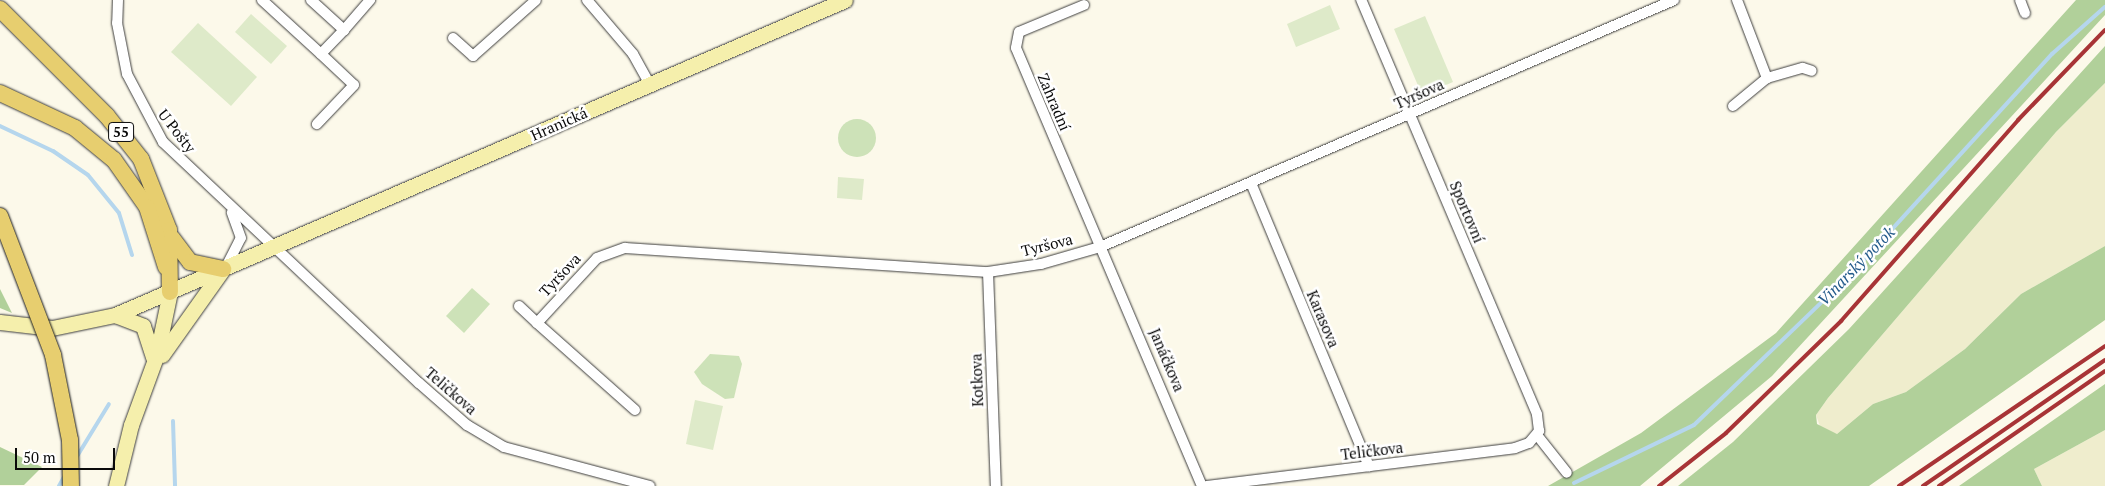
<!DOCTYPE html>
<html>
<head>
<meta charset="utf-8">
<style>
	body { margin:0 }
	#map { position:relative; width:2105px; height:486px; overflow:hidden; background:#fcf9ea; font-family:"PT Serif",serif }
	div>[style] { position:absolute }
	.farmland>* { inset:0; background:#efedcd }
	.green>* { inset:0; background:#cde2b8 }
	.round { border-radius:50% }
	.forest>* { inset:0; background:#b1d09a }
	.pitch>* { inset:0; background:#deeac9 }
	.stream>* { height:4px; margin:-2px; padding:0 2px; transform-origin:2px; border-radius:2px; background:#b5d6ed }
	.roads { filter:drop-shadow(0 0 1px #3d3d3d) drop-shadow(0 0 1px #3d3d3d) }
	.street>* { height:10px; margin:-5px; padding:0 5px; transform-origin:5px; border-radius:5px; background:#fff }
	.secondary>* { height:15px; margin:-7.5px; padding:0 7.5px; transform-origin:7.5px; border-radius:7.5px; background:#f5efac }
	.primary>* { height:16px; margin:-8px; padding:0 8px; transform-origin:8px; border-radius:8px; background:#e7ce6f }
	.rail>* { height:4px; margin:-2px; padding:0 2px; transform-origin:2px; border-radius:2px; background:#a83436 }
	.bridges { filter:drop-shadow(0 0 1px #1b1b1b) drop-shadow(0 0 1px #1b1b1b) }
	.primary-bridge>* { height:16px; margin:-8px; padding:0 8px; transform-origin:8px; border-radius:8px; background:#e7ce6f }
	span { translate:-50% -50%; white-space:nowrap; text-align:center; line-height:1.15; -webkit-text-stroke:5px #fff; paint-order:stroke }
	.shield-label span { padding:1px 4px; background:#fff; border:1px solid; border-radius:4px; -webkit-text-stroke-width:0 }
	.shield-label { font-size:14px; color:#0a0a0a; font-weight:700 }
	.street-label { font-size:15px; color:#0a0a0a }
	.water-label { font-size:16px; color:#245b8b; font-style:italic }
	.scale { position:absolute; left:15px; top:448px; width:100px; height:22px; box-sizing:border-box; border:2px solid #0a0a0a; border-top:0; padding-left:6px; font-size:15px; line-height:18px; white-space:nowrap; color:#0a0a0a; -webkit-text-stroke:4px #fff; paint-order:stroke }
</style>
</head>
<body>
<div id="map">
	<div class="farmland">
		<i style="clip-path:polygon(2105px 83px,2105px 246px,2021px 294px,1965px 349px,1906px 392px,1873px 404px,1837px 434px,1821px 429px,1816px 415px,1828px 398px,2056px 132px)"></i>
		<i style="clip-path:polygon(2105px 430px,2105px 486px,2042px 486px,2034px 469px)"></i>
	</div>
	<div class="green">
		<i class="round" style="left:838px;top:119px;width:38px;height:38px"></i>
		<i style="clip-path:polygon(472px 288px,490px 304px,464px 333px,446px 316px)"></i>
		<i style="clip-path:polygon(710px 354px,739px 356px,742px 364px,734px 398px,725px 399px,702px 384px,694px 372px)"></i>
	</div>
	<div class="forest">
		<i style="clip-path:polygon(2076px 0,2105px 0,2105px 15px,1772px 376px,1640px 486px,1548px 486px,1641px 433px,1776px 333px)"></i>
		<i style="clip-path:polygon(2105px 46px,2105px 83px,2056px 132px,1828px 398px,1816px 415px,1817px 424px,1837px 434px,1873px 404px,1906px 392px,1965px 349px,2021px 294px,2105px 246px,2105px 320px,1869px 486px,1678px 486px,1733px 442px,1849px 329px)"></i>
		<i style="clip-path:polygon(0 289px,12px 313px,0 308px)"></i>
		<i style="clip-path:polygon(2105px 384px,2105px 430px,2034px 469px,2042px 486px,1959px 486px)"></i>
		<i style="clip-path:polygon(0 447px,42px 467px,24px 485px,0 485px)"></i>
	</div>
	<div class="pitch">
		<i style="clip-path:polygon(1330px 5px,1340px 29px,1296px 47px,1287px 24px)"></i>
		<i style="clip-path:polygon(251px 14px,287px 46px,271px 64px,235px 32px)"></i>
		<i style="clip-path:polygon(1425px 16px,1453px 82px,1422px 95px,1394px 29px)"></i>
		<i style="clip-path:polygon(198px 23px,257px 77px,231px 106px,171px 52px)"></i>
		<i style="clip-path:polygon(838px 177px,864px 179px,862px 200px,837px 198px)"></i>
		<i style="clip-path:polygon(695px 400px,723px 406px,713px 450px,686px 444px)"></i>
	</div>
	<div class="stream">
		<i style="left:0;top:126px;width:59px;rotate:25.3deg"></i>
		<i style="left:53px;top:151px;width:42px;rotate:34.4deg"></i>
		<i style="left:88px;top:175px;width:49px;rotate:50.8deg"></i>
		<i style="left:119px;top:213px;width:44px;rotate:72.8deg"></i>
		<i style="left:173px;top:421px;width:65px;rotate:88.2deg"></i>
		<i style="left:76px;top:458px;width:63px;rotate:-58.6deg"></i>
		<i style="left:1574px;top:483px;width:133px;rotate:-25.8deg"></i>
		<i style="left:1694px;top:425px;width:219px;rotate:-43.9deg"></i>
		<i style="left:1852px;top:273px;width:297px;rotate:-47.6deg"></i>
		<i style="left:2052px;top:54px;width:71px;rotate:-41.6deg"></i>
		<i style="left:59px;top:486px;width:10px;rotate:-61deg"></i>
	</div>
	<div class="roads">
		<div class="street">
			<i style="left:118px;top:0;width:23px;rotate:92deg"></i>
			<i style="left:117px;top:23px;width:52px;rotate:78.9deg"></i>
			<i style="left:127px;top:74px;width:77px;rotate:62.1deg"></i>
			<i style="left:163px;top:142px;width:352px;rotate:43.3deg"></i>
			<i style="left:419px;top:383px;width:64px;rotate:41.2deg"></i>
			<i style="left:467px;top:425px;width:43px;rotate:30.7deg"></i>
			<i style="left:504px;top:447px;width:151px;rotate:15deg"></i>
			<i style="left:262px;top:0;width:80px;rotate:42.5deg"></i>
			<i style="left:311px;top:0;width:45px;rotate:42.3deg"></i>
			<i style="left:344px;top:30px;width:33px;rotate:134deg"></i>
			<i style="left:321px;top:54px;width:45px;rotate:43.2deg"></i>
			<i style="left:354px;top:85px;width:54px;rotate:133.5deg"></i>
			<i style="left:587px;top:0;width:71px;rotate:49.6deg"></i>
			<i style="left:633px;top:54px;width:35px;rotate:61deg"></i>
			<i style="left:1737px;top:0;width:84px;rotate:69deg"></i>
			<i style="left:2020px;top:0;width:14px;rotate:69deg"></i>
			<i style="left:1084px;top:5px;width:70px;rotate:157.4deg"></i>
			<i style="left:1019px;top:32px;width:16px;rotate:101deg"></i>
			<i style="left:1016px;top:48px;width:476px;rotate:67deg"></i>
			<i style="left:344px;top:30px;width:40px;rotate:-49deg"></i>
			<i style="left:453px;top:38px;width:27px;rotate:42deg"></i>
			<i style="left:473px;top:56px;width:84px;rotate:-41.6deg"></i>
			<i style="left:1733px;top:106px;width:44px;rotate:-39.5deg"></i>
			<i style="left:1767px;top:78px;width:37px;rotate:-16deg"></i>
			<i style="left:1803px;top:68px;width:9px;rotate:18deg"></i>
			<i style="left:1251px;top:183px;width:307px;rotate:67.4deg"></i>
			<i style="left:227px;top:265px;width:30px;rotate:-63deg"></i>
			<i style="left:241px;top:238px;width:27px;rotate:-110deg"></i>
			<i style="left:988px;top:272px;width:214px;rotate:87.9deg"></i>
			<i style="left:519px;top:306px;width:25px;rotate:43deg"></i>
			<i style="left:635px;top:410px;width:131px;rotate:-138.4deg"></i>
			<i style="left:537px;top:323px;width:88px;rotate:-47.3deg"></i>
			<i style="left:597px;top:258px;width:30px;rotate:-20deg"></i>
			<i style="left:625px;top:248px;width:364px;rotate:3.8deg"></i>
			<i style="left:988px;top:272px;width:54px;rotate:-8.6deg"></i>
			<i style="left:1041px;top:264px;width:61px;rotate:-16.1deg"></i>
			<i style="left:1100px;top:247px;width:625px;rotate:-23.28deg"></i>
			<i style="left:1537px;top:435px;width:48px;rotate:51.7deg"></i>
			<i style="left:1207px;top:486px;width:310px;rotate:-7deg"></i>
			<i style="left:1515px;top:448px;width:15px;rotate:-20deg"></i>
			<i style="left:1529px;top:443px;width:16px;rotate:-50deg"></i>
			<i style="left:1539px;top:431px;width:17px;rotate:-97deg"></i>
			<i style="left:1537px;top:414px;width:450px;rotate:-113deg"></i>
		</div>
		<div class="secondary">
			<i style="left:115px;top:315px;width:30px;rotate:21deg"></i>
			<i style="left:143px;top:326px;width:33px;rotate:72deg"></i>
			<i style="left:0;top:322px;width:52px;rotate:6.6deg"></i>
			<i style="left:52px;top:328px;width:64px;rotate:-11.7deg"></i>
			<i style="left:115px;top:315px;width:795px;rotate:-23.34deg"></i>
			<i style="left:162px;top:355px;width:102px;rotate:-54.6deg"></i>
			<i style="left:116px;top:486px;width:63px;rotate:-76.2deg"></i>
			<i style="left:131px;top:425px;width:76px;rotate:-69.9deg"></i>
			<i style="left:157px;top:354px;width:63px;rotate:-78.2deg"></i>
		</div>
		<div class="primary">
			<i style="left:0;top:9px;width:151px;rotate:45deg"></i>
			<i style="left:107px;top:116px;width:55px;rotate:51.7deg"></i>
			<i style="left:141px;top:159px;width:76px;rotate:68.5deg"></i>
			<i style="left:169px;top:230px;width:62px;rotate:89.1deg"></i>
			<i style="left:0;top:93px;width:83px;rotate:25deg"></i>
			<i style="left:75px;top:128px;width:50px;rotate:39.4deg"></i>
			<i style="left:114px;top:160px;width:57px;rotate:54.9deg"></i>
			<i style="left:147px;top:207px;width:63px;rotate:72.4deg"></i>
			<i style="left:172px;top:238px;width:30px;rotate:53deg"></i>
			<i style="left:190px;top:262px;width:34px;rotate:12deg"></i>
		</div>
	</div>
	<div class="rail">
		<i style="left:1659px;top:486px;width:85px;rotate:-38.3deg"></i>
		<i style="left:1726px;top:433px;width:161px;rotate:-44.2deg"></i>
		<i style="left:1841px;top:321px;width:268px;rotate:-48.6deg"></i>
		<i style="left:2018px;top:120px;width:125px;rotate:-46deg"></i>
		<i style="left:1899px;top:486px;width:249px;rotate:-34.2deg"></i>
		<i style="left:1923px;top:486px;width:221px;rotate:-34.7deg"></i>
		<i style="left:1939px;top:486px;width:202px;rotate:-34.7deg"></i>
	</div>
	<div class="bridges">
		<div class="primary-bridge">
			<i style="left:0;top:216px;width:149px;rotate:69.1deg"></i>
			<i style="left:53px;top:355px;width:87px;rotate:78.7deg"></i>
			<i style="left:70px;top:440px;width:46px;rotate:88.8deg"></i>
		</div>
	</div>
	<div class="shield-label">
		<span style="left:121px;top:132px">55</span>
	</div>
	<div class="street-label">
		<span style="left:1419px;top:94px;rotate:-24deg">Tyršova</span>
		<span style="left:1054px;top:102px;rotate:67deg">Zahradní</span>
		<span style="left:559px;top:124px;rotate:-24deg">Hranická</span>
		<span style="left:177px;top:131px;rotate:52deg">U Pošty</span>
		<span style="left:1467px;top:212px;rotate:67deg">Sportovní</span>
		<span style="left:1047px;top:245px;rotate:-14deg">Tyršova</span>
		<span style="left:560px;top:275px;rotate:-47deg">Tyršova</span>
		<span style="left:1323px;top:319px;rotate:67deg">Karasova</span>
		<span style="left:1167px;top:360px;rotate:67deg">Janáčkova</span>
		<span style="left:977px;top:380px;rotate:-92deg">Kotkova</span>
		<span style="left:451px;top:391px;rotate:41deg">Teličkova</span>
		<span style="left:1372px;top:451px;rotate:-7deg">Teličkova</span>
	</div>
	<div class="water-label">
		<span style="left:1856px;top:266px;rotate:-46deg">Vinarský potok</span>
	</div>
	<div class="scale">50 m</div>
</div>
</body>
</html>
